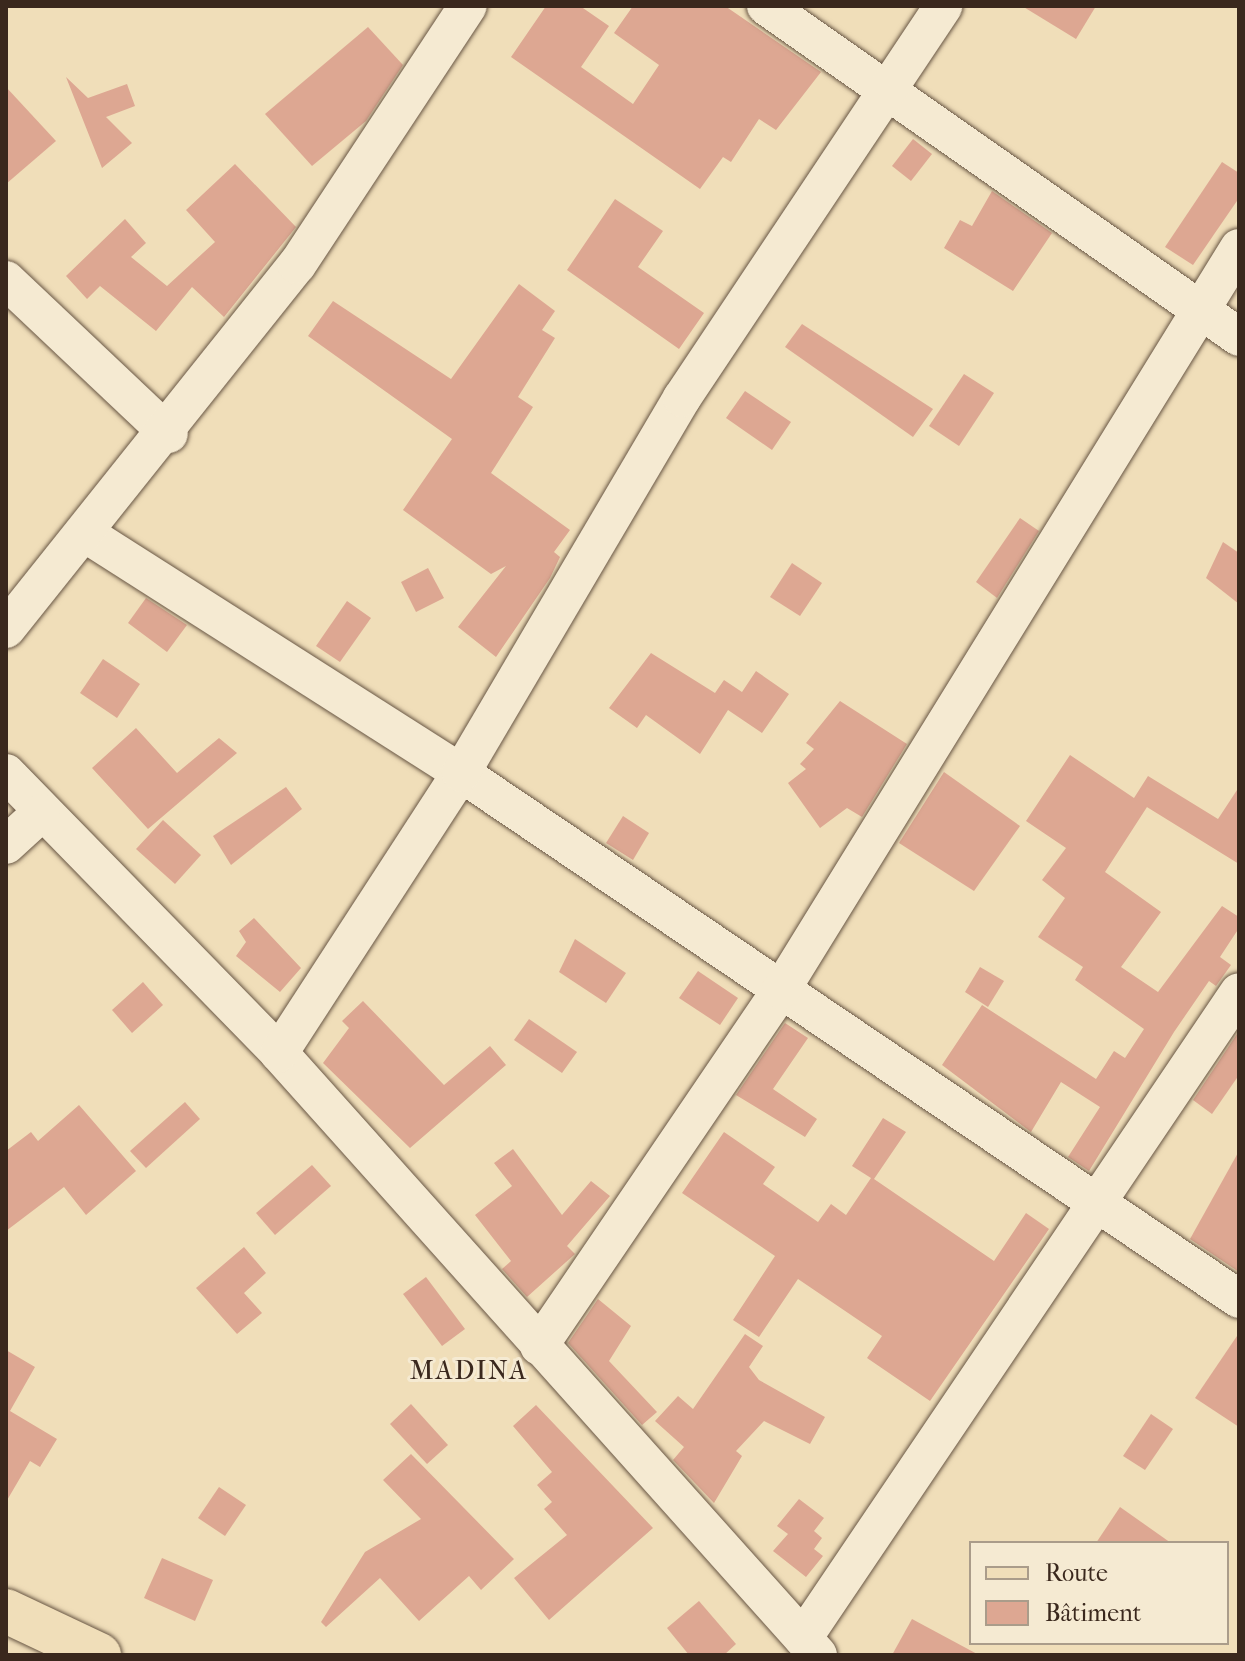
<!DOCTYPE html>
<html>
<head>
<meta charset="utf-8">
<style>
	body { margin:0 }
	#map { position:relative; width:1245px; height:1661px; overflow:hidden; background:#f0deb9; font-family:"IM FELL French Canon",serif }
	div>[style] { position:absolute }
	.building>* { inset:0; background:#dda792 }
	.roads { filter:drop-shadow(0 0 2px #685644) drop-shadow(0 0 2px #685644) }
	.minor>* { height:38px; margin:-19px; padding:0 19px; transform-origin:19px; border-radius:19px; background:#f5ead2 }
	.major>* { height:44px; margin:-22px; padding:0 22px; transform-origin:22px; border-radius:22px; background:#f0deb9 }
	span { translate:-50% -50%; white-space:nowrap; text-align:center; line-height:1.15; -webkit-text-stroke:6px #f5ead2; paint-order:stroke }
	.quarter-label { font-size:26px; color:#3a281d; letter-spacing:2px }
	.frame { position:absolute; inset:0; border:8px solid #3a281d; pointer-events:none }
	.legend { position:absolute; left:969px; top:1541px; width:260px; height:104px; box-sizing:border-box; background:#f5ead2; border:2px solid #aa9c8a; margin:0; padding:10px 14px; list-style:none; font-size:24px; color:#3a281d }
	.legend li { display:flex; align-items:center; gap:16px; height:40px }
	.legend b { width:40px; border:2px solid #aa9c8a }
</style>
</head>
<body>
<div id="map">
	<div class="building">
		<i style="clip-path:polygon(546px 6px,580px 6px,609px 26px,581px 67px,633px 104px,659px 65px,614px 33px,633px 6px,725px 6px,821px 72px,776px 130px,759px 119px,731px 162px,723px 157px,700px 189px,511px 57px)"></i>
		<i style="clip-path:polygon(1022px 6px,1096px 6px,1076px 39px)"></i>
		<i style="clip-path:polygon(368px 27px,403px 65px,366px 121px,312px 166px,265px 114px)"></i>
		<i style="clip-path:polygon(66px 77px,88px 98px,127px 84px,135px 106px,106px 117px,132px 143px,102px 168px)"></i>
		<i style="clip-path:polygon(6px 87px,56px 141px,6px 184px)"></i>
		<i style="clip-path:polygon(913px 139px,932px 154px,911px 181px,892px 166px)"></i>
		<i style="clip-path:polygon(1222px 162px,1239px 173px,1239px 198px,1193px 265px,1165px 247px)"></i>
		<i style="clip-path:polygon(235px 164px,296px 227px,224px 317px,192px 287px,156px 331px,100px 286px,87px 299px,66px 276px,125px 219px,146px 243px,131px 257px,167px 286px,215px 242px,186px 210px)"></i>
		<i style="clip-path:polygon(992px 191px,1052px 233px,1013px 291px,944px 248px,960px 220px,972px 226px)"></i>
		<i style="clip-path:polygon(615px 199px,663px 231px,638px 267px,704px 313px,679px 349px,567px 270px)"></i>
		<i style="clip-path:polygon(519px 284px,555px 311px,542px 330px,555px 338px,518px 397px,533px 407px,491px 473px,570px 530px,554px 552px,560px 557px,550px 578px,496px 657px,458px 627px,506px 566px,491px 574px,403px 510px,452px 439px,308px 336px,333px 301px,451px 379px)"></i>
		<i style="clip-path:polygon(802px 324px,933px 409px,913px 437px,785px 347px)"></i>
		<i style="clip-path:polygon(964px 374px,994px 393px,959px 446px,929px 426px)"></i>
		<i style="clip-path:polygon(745px 391px,791px 422px,772px 450px,726px 418px)"></i>
		<i style="clip-path:polygon(1020px 518px,1039px 531px,997px 598px,976px 582px)"></i>
		<i style="clip-path:polygon(1223px 542px,1239px 553px,1239px 604px,1206px 578px)"></i>
		<i style="clip-path:polygon(792px 563px,822px 583px,800px 616px,770px 597px)"></i>
		<i style="clip-path:polygon(428px 568px,444px 598px,416px 612px,401px 582px)"></i>
		<i style="clip-path:polygon(146px 598px,187px 625px,167px 652px,128px 623px)"></i>
		<i style="clip-path:polygon(347px 601px,371px 618px,340px 662px,316px 646px)"></i>
		<i style="clip-path:polygon(651px 653px,715px 693px,724px 680px,742px 692px,756px 671px,789px 694px,762px 733px,728px 710px,700px 754px,646px 715px,637px 728px,609px 708px)"></i>
		<i style="clip-path:polygon(103px 659px,140px 684px,117px 718px,80px 693px)"></i>
		<i style="clip-path:polygon(840px 701px,907px 744px,862px 817px,847px 808px,820px 828px,788px 783px,806px 769px,800px 764px,814px 749px,806px 743px)"></i>
		<i style="clip-path:polygon(136px 728px,177px 773px,219px 738px,237px 753px,148px 829px,92px 768px)"></i>
		<i style="clip-path:polygon(1070px 755px,1134px 798px,1148px 776px,1218px 819px,1239px 787px,1239px 864px,1142px 804px,1147px 807px,1105px 872px,1161px 912px,1121px 967px,1158px 992px,1222px 906px,1239px 917px,1239px 928px,1220px 957px,1231px 965px,1216px 986px,1209px 981px,1174px 1032px,1089px 1171px,1068px 1157px,1100px 1107px,1061px 1082px,1031px 1132px,942px 1065px,982px 1005px,1096px 1079px,1114px 1051px,1125px 1058px,1144px 1029px,1075px 980px,1083px 967px,1038px 937px,1065px 898px,1042px 880px,1066px 848px,1026px 821px)"></i>
		<i style="clip-path:polygon(944px 772px,1020px 826px,974px 891px,899px 843px)"></i>
		<i style="clip-path:polygon(286px 787px,302px 809px,231px 865px,213px 836px)"></i>
		<i style="clip-path:polygon(623px 816px,649px 833px,633px 860px,606px 843px)"></i>
		<i style="clip-path:polygon(163px 820px,201px 855px,175px 884px,136px 849px)"></i>
		<i style="clip-path:polygon(254px 918px,301px 968px,280px 992px,236px 956px,246px 942px,239px 931px)"></i>
		<i style="clip-path:polygon(575px 939px,626px 973px,606px 1003px,559px 972px)"></i>
		<i style="clip-path:polygon(980px 967px,1004px 981px,988px 1007px,965px 992px)"></i>
		<i style="clip-path:polygon(698px 971px,738px 998px,720px 1025px,679px 998px)"></i>
		<i style="clip-path:polygon(143px 982px,163px 1005px,132px 1033px,112px 1010px)"></i>
		<i style="clip-path:polygon(363px 1001px,444px 1085px,490px 1046px,506px 1065px,410px 1148px,323px 1063px,349px 1028px,342px 1021px)"></i>
		<i style="clip-path:polygon(529px 1019px,577px 1052px,562px 1073px,514px 1040px)"></i>
		<i style="clip-path:polygon(785px 1023px,808px 1038px,773px 1089px,817px 1119px,805px 1137px,736px 1095px)"></i>
		<i style="clip-path:polygon(1239px 1031px,1239px 1075px,1212px 1114px,1193px 1100px)"></i>
		<i style="clip-path:polygon(185px 1102px,200px 1119px,146px 1168px,130px 1151px)"></i>
		<i style="clip-path:polygon(79px 1105px,136px 1171px,86px 1215px,64px 1187px,6px 1231px,6px 1151px,31px 1132px,38px 1141px)"></i>
		<i style="clip-path:polygon(883px 1118px,906px 1132px,874px 1179px,994px 1261px,1026px 1213px,1049px 1229px,930px 1401px,867px 1358px,882px 1336px,798px 1279px,759px 1337px,733px 1320px,775px 1256px,682px 1193px,724px 1132px,775px 1167px,763px 1184px,818px 1222px,831px 1204px,846px 1215px,871px 1178px,852px 1166px)"></i>
		<i style="clip-path:polygon(513px 1149px,562px 1215px,591px 1181px,610px 1196px,567px 1246px,575px 1254px,527px 1297px,502px 1269px,511px 1261px,475px 1215px,512px 1186px,494px 1163px)"></i>
		<i style="clip-path:polygon(1239px 1151px,1239px 1272px,1190px 1239px)"></i>
		<i style="clip-path:polygon(312px 1165px,331px 1186px,275px 1235px,256px 1213px)"></i>
		<i style="clip-path:polygon(244px 1247px,266px 1273px,244px 1293px,262px 1313px,237px 1334px,196px 1288px)"></i>
		<i style="clip-path:polygon(426px 1277px,465px 1329px,442px 1346px,403px 1294px)"></i>
		<i style="clip-path:polygon(598px 1299px,631px 1326px,609px 1361px,657px 1412px,642px 1425px,568px 1343px)"></i>
		<i style="clip-path:polygon(1239px 1333px,1239px 1427px,1195px 1398px)"></i>
		<i style="clip-path:polygon(745px 1334px,763px 1346px,749px 1367px,759px 1380px,825px 1417px,810px 1444px,764px 1421px,736px 1451px,742px 1456px,714px 1503px,673px 1460px,684px 1447px,655px 1421px,678px 1396px,693px 1409px)"></i>
		<i style="clip-path:polygon(6px 1350px,35px 1367px,10px 1411px,57px 1439px,40px 1467px,30px 1461px,6px 1502px)"></i>
		<i style="clip-path:polygon(411px 1404px,448px 1445px,427px 1464px,390px 1424px)"></i>
		<i style="clip-path:polygon(536px 1405px,653px 1528px,549px 1620px,514px 1578px,567px 1535px,544px 1509px,552px 1502px,537px 1485px,552px 1472px,513px 1426px)"></i>
		<i style="clip-path:polygon(1151px 1414px,1173px 1429px,1145px 1470px,1123px 1456px)"></i>
		<i style="clip-path:polygon(411px 1454px,514px 1559px,481px 1590px,469px 1576px,419px 1621px,380px 1578px,326px 1627px,321px 1622px,365px 1552px,421px 1519px,383px 1480px)"></i>
		<i style="clip-path:polygon(219px 1487px,246px 1505px,225px 1536px,198px 1518px)"></i>
		<i style="clip-path:polygon(799px 1499px,824px 1518px,814px 1531px,822px 1538px,814px 1549px,823px 1556px,806px 1577px,773px 1551px,788px 1534px,777px 1526px)"></i>
		<i style="clip-path:polygon(1120px 1507px,1171px 1543px,1096px 1543px)"></i>
		<i style="clip-path:polygon(162px 1558px,213px 1580px,195px 1621px,144px 1598px)"></i>
		<i style="clip-path:polygon(699px 1601px,736px 1644px,724px 1655px,689px 1655px,667px 1628px)"></i>
		<i style="clip-path:polygon(912px 1619px,979px 1655px,892px 1655px)"></i>
	</div>
	<div class="roads">
		<div class="minor">
			<i style="left:766px;top:6px;width:577px;rotate:34.98deg"></i>
			<i style="left:6px;top:280px;width:224px;rotate:43.4deg"></i>
			<i style="left:86px;top:534px;width:445px;rotate:32.5deg"></i>
			<i style="left:461px;top:773px;width:939px;rotate:34.06deg"></i>
			<i style="left:6px;top:629px;width:466px;rotate:-51.4deg"></i>
			<i style="left:297px;top:265px;width:310px;rotate:-56.6deg"></i>
			<i style="left:6px;top:773px;width:391px;rotate:45.7deg"></i>
			<i style="left:279px;top:1053px;width:808px;rotate:48.16deg"></i>
			<i style="left:6px;top:845px;width:47px;rotate:-42.4deg"></i>
			<i style="left:279px;top:1053px;width:334px;rotate:-57deg"></i>
			<i style="left:461px;top:773px;width:435px;rotate:-59.5deg"></i>
			<i style="left:682px;top:398px;width:471px;rotate:-56.3deg"></i>
			<i style="left:539px;top:1346px;width:430px;rotate:-55.8deg"></i>
			<i style="left:781px;top:990px;width:872px;rotate:-58.32deg"></i>
			<i style="left:803px;top:1638px;width:779px;rotate:-55.98deg"></i>
		</div>
		<div class="major">
			<i style="left:6px;top:1611px;width:103px;rotate:25.3deg"></i>
		</div>
	</div>
	<div class="quarter-label">
		<span style="left:469px;top:1371px">MADINA</span>
	</div>
	<div class="frame"></div>
	<ul class="legend">
	<li><b style="height:10px;background:#f0deb9"></b>Route</li>
	<li><b style="height:22px;background:#dda792"></b>Bâtiment</li>
	</ul>
</div>
</body>
</html>
